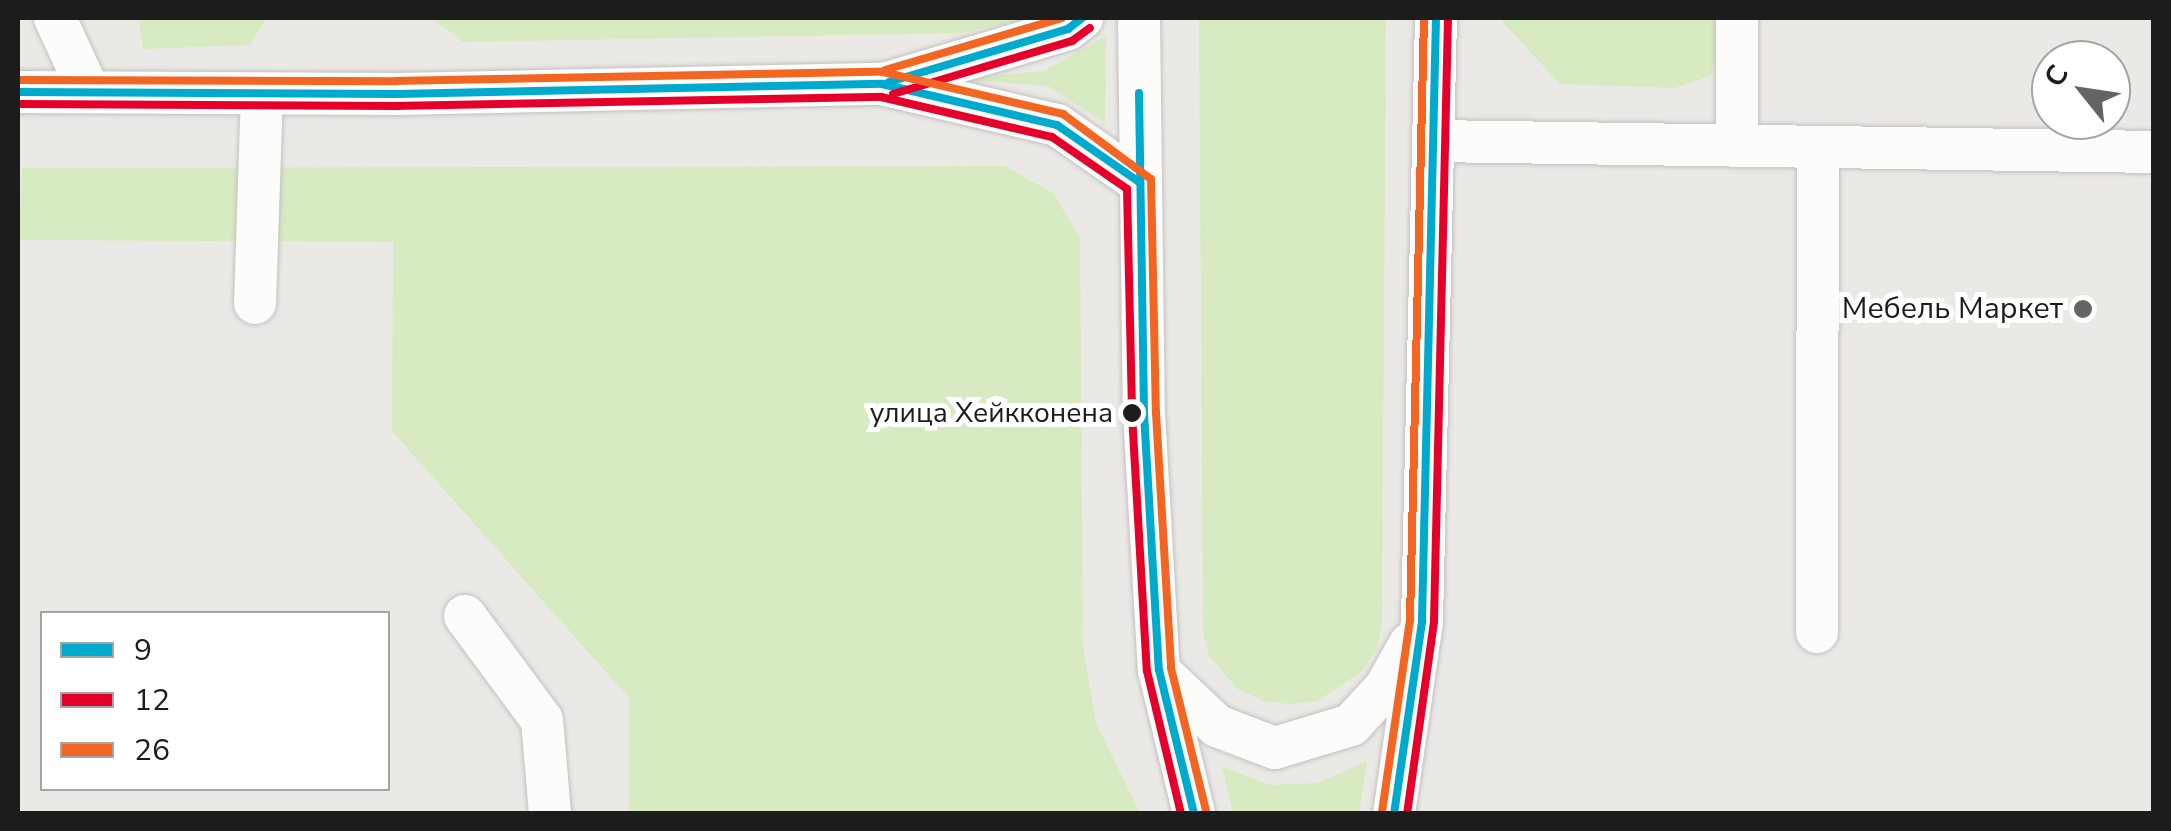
<!DOCTYPE html>
<html>
<head>
<meta charset="utf-8">
<style>
	body { margin:0 }
	#map { position:relative; width:2171px; height:831px; overflow:hidden; background:#ebe9e5; font-family:"Nunito Sans",sans-serif }
	div>[style] { position:absolute }
	.grass>* { inset:0; background:#d7eac2 }
	.roads { filter:drop-shadow(0 0 2px #c3c2c1) drop-shadow(0 0 2px #c3c2c1) }
	.minor>* { height:42px; margin:-21px; padding:0 21px; transform-origin:21px; border-radius:21px; background:#fcfcfb }
	.bus-1>* { height:8px; margin:-4px; padding:0 4px; transform-origin:4px; border-radius:4px; background:#00a9ce }
	.bus-2>* { height:8px; margin:-4px; padding:0 4px; transform-origin:4px; border-radius:4px; background:#e4002b }
	.bus-3>* { height:8px; margin:-4px; padding:0 4px; transform-origin:4px; border-radius:4px; background:#f26522 }
	.dots>* { width:28px; height:28px; translate:-50% -50%; box-sizing:border-box; border:5px solid #fff; border-radius:50% }
	span { translate:-50% -50%; white-space:nowrap; text-align:center; line-height:1.15; -webkit-text-stroke:10px #fff; paint-order:stroke }
	.bus-label { font-size:28px; color:#1c1c1c }
	.right { translate:-100% -50%; text-align:right }
	.poi-label { font-size:30px; color:#1c1c1c }
	.frame { position:absolute; inset:0; border:20px solid #1c1c1c; pointer-events:none }
	.legend { position:absolute; left:40px; top:611px; width:350px; height:180px; box-sizing:border-box; background:#fff; border:2px solid #a4a4a4; margin:0; padding:12px 18px; list-style:none; font-size:30px; color:#1c1c1c }
	.legend li { display:flex; align-items:center; gap:20px; height:50px }
	.legend b { width:50px; border:2px solid #a4a4a4 }
	.north { position:absolute; left:2031px; top:40px; width:100px; height:100px; box-sizing:border-box; background:#fff; border:2px solid #a4a4a4; border-radius:50%; rotate:300deg; font-size:28px; font-weight:700; line-height:40px; text-align:center; color:#1c1c1c }
	.north::after { content:''; display:block; margin:auto; width:35px; height:45px; background:#646462; clip-path:polygon(50% 0,100% 100%,50% 72%,0 100%) }
</style>
</head>
<body>
<div id="map">
	<div class="grass">
		<i style="clip-path:polygon(139px 18px,266px 18px,250px 45px,143px 49px)"></i>
		<i style="clip-path:polygon(432px 18px,1029px 18px,961px 33px,463px 42px)"></i>
		<i style="clip-path:polygon(1199px 18px,1386px 18px,1382px 623px,1377px 649px,1361px 672px,1317px 701px,1289px 704px,1264px 701px,1238px 689px,1209px 656px,1203px 631px)"></i>
		<i style="clip-path:polygon(1499px 18px,1718px 18px,1718px 61px,1710px 76px,1675px 88px,1560px 84px)"></i>
		<i style="clip-path:polygon(1106px 36px,1105px 123px,1048px 86px,954px 79px,1044px 71px)"></i>
		<i style="clip-path:polygon(1005px 166px,1053px 193px,1080px 238px,1083px 647px,1096px 723px,1140px 813px,629px 813px,629px 698px,392px 431px,393px 242px,19px 240px,22px 168px)"></i>
		<i style="clip-path:polygon(1367px 761px,1359px 814px,1233px 813px,1222px 767px,1271px 785px,1318px 783px)"></i>
	</div>
	<div class="roads">
		<div class="minor">
			<i style="left:55px;top:18px;width:81px;rotate:65.3deg"></i>
			<i style="left:1139px;top:18px;width:395px;rotate:89.3deg"></i>
			<i style="left:1144px;top:413px;width:257px;rotate:86.7deg"></i>
			<i style="left:1159px;top:670px;width:148px;rotate:76.3deg"></i>
			<i style="left:887px;top:83px;width:189px;rotate:-16.6deg"></i>
			<i style="left:1068px;top:29px;width:18px;rotate:-38deg"></i>
			<i style="left:18px;top:92px;width:379px;rotate:0.3deg"></i>
			<i style="left:397px;top:94px;width:485px;rotate:-1.2deg"></i>
			<i style="left:882px;top:84px;width:180px;rotate:13.2deg"></i>
			<i style="left:1057px;top:125px;width:100px;rotate:34.8deg"></i>
			<i style="left:1433px;top:141px;width:721px;rotate:0.87deg"></i>
			<i style="left:1737px;top:146px;width:128px;rotate:-90deg"></i>
			<i style="left:255px;top:303px;width:209px;rotate:-88.1deg"></i>
			<i style="left:465px;top:616px;width:129px;rotate:53.5deg"></i>
			<i style="left:542px;top:720px;width:94px;rotate:85.1deg"></i>
			<i style="left:1817px;top:632px;width:485px;rotate:-89.9deg"></i>
			<i style="left:1159px;top:671px;width:80px;rotate:43.5deg"></i>
			<i style="left:1217px;top:726px;width:62px;rotate:20.8deg"></i>
			<i style="left:1275px;top:748px;width:79px;rotate:-16.8deg"></i>
			<i style="left:1351px;top:725px;width:50px;rotate:-47.4deg"></i>
			<i style="left:1385px;top:688px;width:51px;rotate:-60.4deg"></i>
			<i style="left:1394px;top:814px;width:195px;rotate:-81.7deg"></i>
			<i style="left:1422px;top:621px;width:603px;rotate:-88.67deg"></i>
		</div>
	</div>
	<div class="bus-1">
		<i style="left:889px;top:82px;width:187px;rotate:-16.5deg"></i>
		<i style="left:1068px;top:29px;width:18px;rotate:-38deg"></i>
		<i style="left:18px;top:92px;width:379px;rotate:0.3deg"></i>
		<i style="left:397px;top:94px;width:485px;rotate:-1.2deg"></i>
		<i style="left:882px;top:84px;width:180px;rotate:13.2deg"></i>
		<i style="left:1057px;top:125px;width:100px;rotate:34.8deg"></i>
		<i style="left:1139px;top:93px;width:320px;rotate:89.1deg"></i>
		<i style="left:1144px;top:413px;width:257px;rotate:86.7deg"></i>
		<i style="left:1159px;top:670px;width:148px;rotate:76.3deg"></i>
		<i style="left:1394px;top:814px;width:195px;rotate:-81.7deg"></i>
		<i style="left:1422px;top:621px;width:603px;rotate:-88.67deg"></i>
	</div>
	<div class="bus-2">
		<i style="left:893px;top:94px;width:187px;rotate:-16.5deg"></i>
		<i style="left:1072px;top:41px;width:22px;rotate:-36deg"></i>
		<i style="left:18px;top:104px;width:379px;rotate:0.3deg"></i>
		<i style="left:397px;top:106px;width:484px;rotate:-1.1deg"></i>
		<i style="left:881px;top:97px;width:176px;rotate:13.2deg"></i>
		<i style="left:1052px;top:137px;width:91px;rotate:34.7deg"></i>
		<i style="left:1127px;top:189px;width:225px;rotate:88.7deg"></i>
		<i style="left:1132px;top:414px;width:257px;rotate:86.7deg"></i>
		<i style="left:1147px;top:671px;width:147px;rotate:76.6deg"></i>
		<i style="left:1407px;top:814px;width:195px;rotate:-82deg"></i>
		<i style="left:1434px;top:621px;width:603px;rotate:-88.67deg"></i>
	</div>
	<div class="bus-3">
		<i style="left:885px;top:70px;width:184px;rotate:-16.4deg"></i>
		<i style="left:18px;top:80px;width:379px;rotate:0.2deg"></i>
		<i style="left:397px;top:81px;width:486px;rotate:-1.1deg"></i>
		<i style="left:883px;top:72px;width:185px;rotate:13.1deg"></i>
		<i style="left:1063px;top:114px;width:109px;rotate:36.5deg"></i>
		<i style="left:1151px;top:179px;width:234px;rotate:88.8deg"></i>
		<i style="left:1156px;top:413px;width:255px;rotate:86.6deg"></i>
		<i style="left:1171px;top:668px;width:147px;rotate:76.2deg"></i>
		<i style="left:1382px;top:812px;width:194px;rotate:-81.7deg"></i>
		<i style="left:1410px;top:620px;width:602px;rotate:-88.67deg"></i>
	</div>
	<div class="dots">
		<i style="left:2083px;top:309px;background:#646462"></i>
		<i style="left:1132px;top:413px;background:#1c1c1c"></i>
	</div>
	<div class="bus-label">
		<span class="right" style="left:1113px;top:413px">улица Хейкконена</span>
	</div>
	<div class="poi-label">
		<span class="right" style="left:2063px;top:309px">Мебель Маркет</span>
	</div>
	<div class="frame"></div>
	<ul class="legend">
	<li><b style="height:12px;background:#00a9ce"></b>9</li>
	<li><b style="height:12px;background:#e4002b"></b>12</li>
	<li><b style="height:12px;background:#f26522"></b>26</li>
	</ul>
	<div class="north">С</div>
</div>
</body>
</html>
